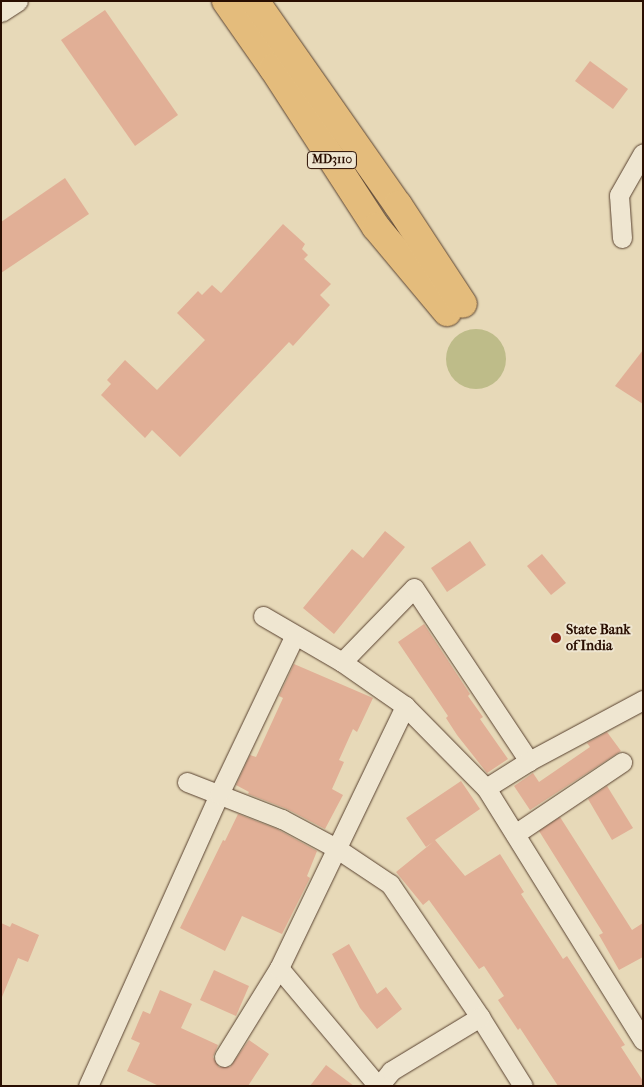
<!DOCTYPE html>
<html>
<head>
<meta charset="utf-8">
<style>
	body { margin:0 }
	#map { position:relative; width:644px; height:1087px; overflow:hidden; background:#e7d9b8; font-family:"IM FELL French Canon",serif }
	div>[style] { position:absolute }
	.green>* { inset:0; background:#bebc89 }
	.round { border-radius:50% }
	.building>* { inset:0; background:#e1af96 }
	.roads { filter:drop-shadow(0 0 1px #58412f) drop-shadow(0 0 1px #58412f) }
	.minor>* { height:19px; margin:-9.5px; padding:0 9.5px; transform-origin:9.5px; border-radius:9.5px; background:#efe6d1 }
	.primary>* { height:28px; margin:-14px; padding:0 14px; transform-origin:14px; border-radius:14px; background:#e4bc7c }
	.dots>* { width:14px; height:14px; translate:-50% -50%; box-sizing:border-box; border:2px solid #efe6d1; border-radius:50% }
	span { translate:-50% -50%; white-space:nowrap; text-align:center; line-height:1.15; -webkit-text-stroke:4px #efe6d1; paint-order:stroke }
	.shield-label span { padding:1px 4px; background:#efe6d1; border:1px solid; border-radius:4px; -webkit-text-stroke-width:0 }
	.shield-label { font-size:12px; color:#290e01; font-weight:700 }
	.poi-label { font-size:14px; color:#290e01; font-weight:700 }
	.left { translate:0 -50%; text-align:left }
	.frame { position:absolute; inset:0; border:2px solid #290e01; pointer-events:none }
</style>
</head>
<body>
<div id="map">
	<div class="green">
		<i class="round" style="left:446px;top:329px;width:60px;height:60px"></i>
	</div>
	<div class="building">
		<i style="clip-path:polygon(105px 10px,178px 115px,135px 146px,61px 40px)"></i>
		<i style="clip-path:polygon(590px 61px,628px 89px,613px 109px,575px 81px)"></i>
		<i style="clip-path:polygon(65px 178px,89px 214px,1px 273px,1px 222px)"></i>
		<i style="clip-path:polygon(283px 224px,305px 244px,302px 249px,308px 255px,304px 259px,331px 284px,320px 295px,330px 305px,293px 346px,289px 342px,180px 457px,152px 430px,145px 438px,101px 395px,111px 384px,107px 380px,125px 360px,157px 390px,205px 340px,177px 313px,198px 291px,202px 295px,212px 285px,221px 293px)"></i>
		<i style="clip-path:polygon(643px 350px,643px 404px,615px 386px)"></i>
		<i style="clip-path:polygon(385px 531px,405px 547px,334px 634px,303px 608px,352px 549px,363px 558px)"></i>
		<i style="clip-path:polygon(470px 541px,486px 565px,447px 592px,431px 568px)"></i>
		<i style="clip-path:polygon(542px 554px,566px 583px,551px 595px,527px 566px)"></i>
		<i style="clip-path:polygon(424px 624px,470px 694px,468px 696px,483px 717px,480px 719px,508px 759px,487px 773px,457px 735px,446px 718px,448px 716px,398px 642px)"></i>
		<i style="clip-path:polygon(294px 664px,373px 698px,357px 732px,353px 729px,339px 760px,344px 762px,332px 789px,343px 795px,325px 829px,287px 809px,248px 794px,249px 792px,236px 785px,250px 755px,256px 757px,283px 698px,279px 696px)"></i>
		<i style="clip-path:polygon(607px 732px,621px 751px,530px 810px,514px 786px,533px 773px,539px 782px,590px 747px,587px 743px)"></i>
		<i style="clip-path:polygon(461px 781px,480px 809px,435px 840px,465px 876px,500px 854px,524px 892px,521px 894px,563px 959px,567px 956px,625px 1045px,621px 1047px,643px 1081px,643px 1086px,558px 1086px,520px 1028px,518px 1030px,498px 1000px,504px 996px,484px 966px,479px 969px,429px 900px,423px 905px,396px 872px,433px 842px,426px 847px,406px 818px)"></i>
		<i style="clip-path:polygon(607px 786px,633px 828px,612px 840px,588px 799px)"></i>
		<i style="clip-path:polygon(238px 814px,277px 829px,317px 851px,307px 876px,310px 878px,282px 934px,242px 916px,225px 951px,180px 928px,223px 840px,225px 841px)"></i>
		<i style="clip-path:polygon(560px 817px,632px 930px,643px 923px,643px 957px,619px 970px,599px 935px,603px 933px,539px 831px)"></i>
		<i style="clip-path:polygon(1px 923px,10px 927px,12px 923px,39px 935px,28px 962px,18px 958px,2px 997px)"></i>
		<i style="clip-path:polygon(349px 944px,377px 994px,386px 987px,402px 1009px,377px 1029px,360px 1008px,332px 954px)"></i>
		<i style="clip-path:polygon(214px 970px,249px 986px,236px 1016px,200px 1000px)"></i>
		<i style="clip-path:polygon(160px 990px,192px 1004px,181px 1028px,218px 1045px,213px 1057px,219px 1067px,230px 1067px,249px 1040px,269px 1054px,248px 1086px,159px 1086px,127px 1071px,140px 1043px,131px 1039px,143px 1011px,150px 1014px)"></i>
		<i style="clip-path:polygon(326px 1065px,354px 1086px,310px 1086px)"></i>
	</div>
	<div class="roads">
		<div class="minor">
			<i style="left:1px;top:12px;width:20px;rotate:-33deg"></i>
			<i style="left:622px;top:238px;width:43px;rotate:-94deg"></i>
			<i style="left:619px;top:195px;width:48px;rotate:-60.3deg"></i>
			<i style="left:263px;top:616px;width:91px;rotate:30.2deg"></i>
			<i style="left:342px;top:662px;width:77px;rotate:34.9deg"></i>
			<i style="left:405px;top:706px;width:115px;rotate:45.4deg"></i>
			<i style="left:486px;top:788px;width:297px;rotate:58.1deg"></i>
			<i style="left:342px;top:662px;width:103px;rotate:-45.8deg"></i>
			<i style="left:414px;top:588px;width:208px;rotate:56.4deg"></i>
			<i style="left:187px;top:782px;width:102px;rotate:21.3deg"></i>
			<i style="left:282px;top:819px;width:61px;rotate:28.2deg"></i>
			<i style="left:336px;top:848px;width:65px;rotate:33.7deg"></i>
			<i style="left:390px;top:884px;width:161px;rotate:55.9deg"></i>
			<i style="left:480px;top:1017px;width:81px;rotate:58.1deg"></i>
			<i style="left:486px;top:788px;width:51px;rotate:-32.1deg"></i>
			<i style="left:529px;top:761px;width:129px;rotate:-28.2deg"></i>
			<i style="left:515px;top:834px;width:129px;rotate:-33.9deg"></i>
			<i style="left:224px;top:1057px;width:105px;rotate:-58.3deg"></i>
			<i style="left:88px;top:1086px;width:320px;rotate:-65.8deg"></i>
			<i style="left:219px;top:794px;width:176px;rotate:-64.5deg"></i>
			<i style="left:378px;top:1086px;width:154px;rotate:-130deg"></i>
			<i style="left:279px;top:968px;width:291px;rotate:-64.3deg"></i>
			<i style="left:379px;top:1086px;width:19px;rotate:-51deg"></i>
			<i style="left:391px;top:1071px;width:104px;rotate:-31.2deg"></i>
		</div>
		<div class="primary">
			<i style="left:226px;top:1px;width:82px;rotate:55deg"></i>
			<i style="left:273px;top:68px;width:189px;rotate:57.1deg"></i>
			<i style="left:376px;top:227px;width:111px;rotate:50.1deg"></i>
			<i style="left:255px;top:1px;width:249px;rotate:55deg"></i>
			<i style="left:398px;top:205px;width:118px;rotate:56.7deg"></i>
		</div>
	</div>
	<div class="dots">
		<i style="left:556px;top:638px;background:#8f2418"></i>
	</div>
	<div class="shield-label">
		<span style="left:332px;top:160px">MD3110</span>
	</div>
	<div class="poi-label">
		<span class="left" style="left:566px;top:638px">State Bank<br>of India</span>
	</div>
	<div class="frame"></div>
</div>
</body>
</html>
